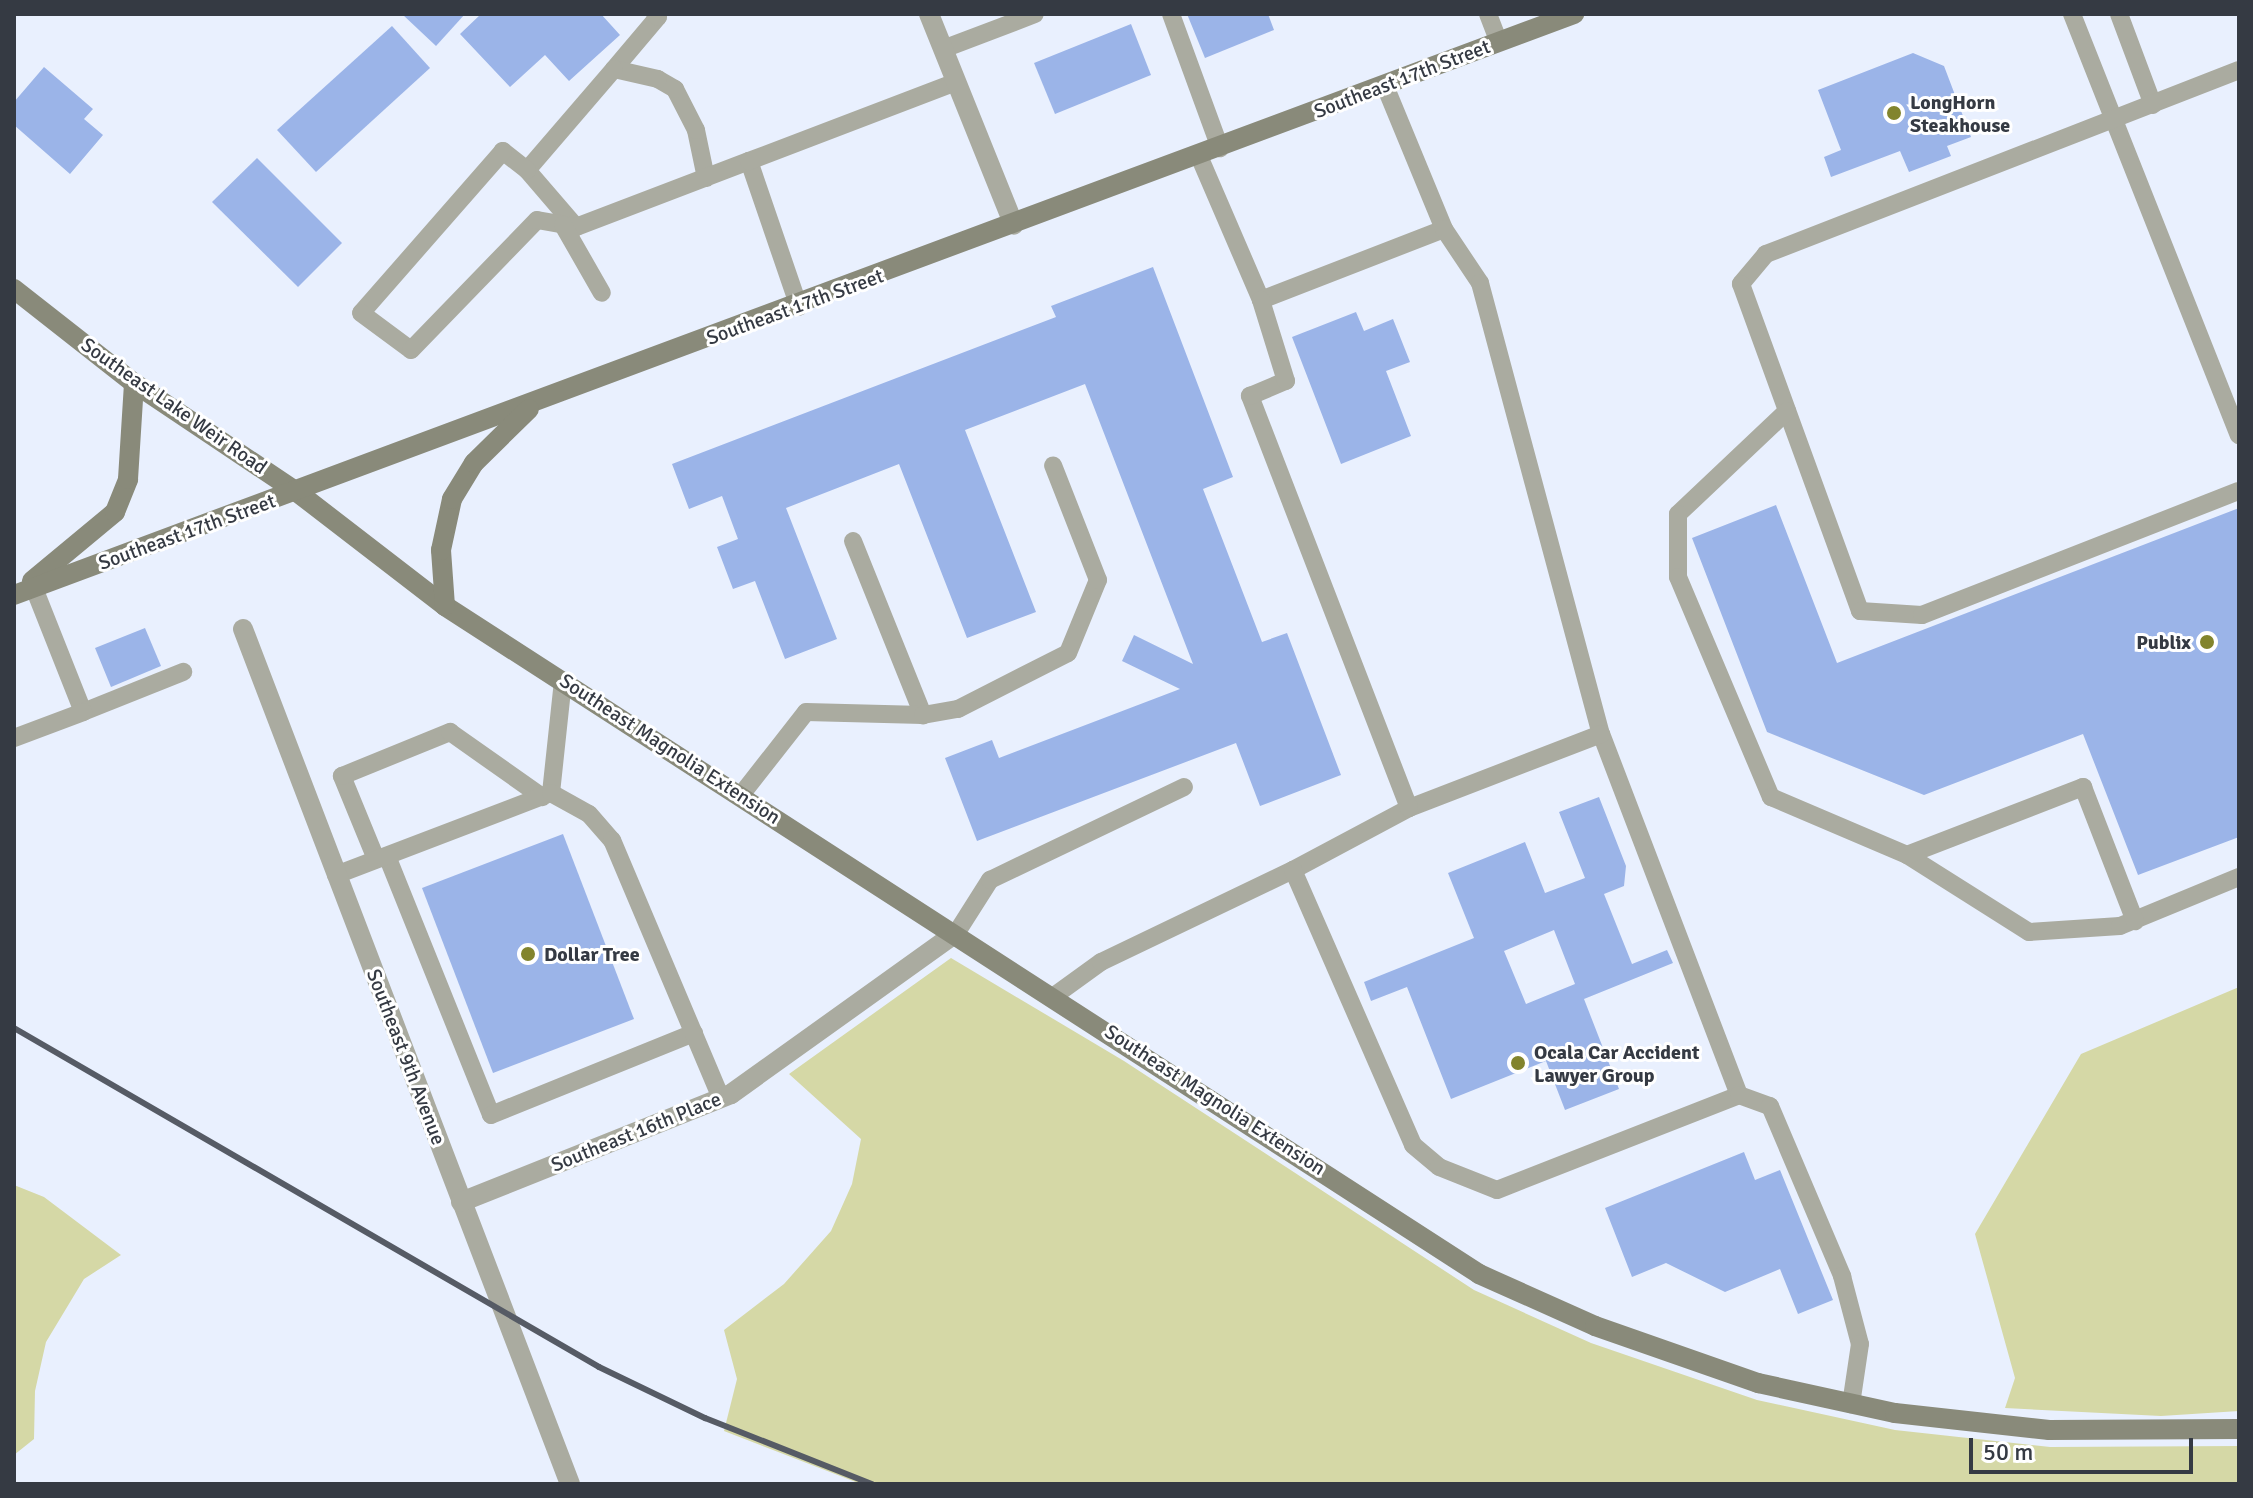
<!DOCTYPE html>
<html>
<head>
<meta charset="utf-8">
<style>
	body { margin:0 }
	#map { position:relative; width:2253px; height:1498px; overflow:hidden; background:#e9f0fe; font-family:Signika,sans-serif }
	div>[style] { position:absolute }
	.green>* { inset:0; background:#d5d8a6 }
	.building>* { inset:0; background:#9bb4e8 }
	.service>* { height:18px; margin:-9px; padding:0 9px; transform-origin:9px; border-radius:9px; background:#aaaba0 }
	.minor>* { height:20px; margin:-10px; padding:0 10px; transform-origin:10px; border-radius:10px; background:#aaaba0 }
	.secondary>* { height:20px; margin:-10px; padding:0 10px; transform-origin:10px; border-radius:10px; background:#898a7a }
	.rail>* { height:6px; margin:-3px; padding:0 3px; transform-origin:3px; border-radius:3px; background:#565b65 }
	.dots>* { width:22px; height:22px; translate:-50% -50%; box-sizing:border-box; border:4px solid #fff; border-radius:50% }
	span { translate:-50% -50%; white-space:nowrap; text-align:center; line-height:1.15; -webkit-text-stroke:6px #fff; paint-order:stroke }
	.street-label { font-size:20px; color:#353a43 }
	.poi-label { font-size:20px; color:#353a43; font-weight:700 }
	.left { translate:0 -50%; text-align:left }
	.right { translate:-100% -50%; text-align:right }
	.frame { position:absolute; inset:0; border:16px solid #353a43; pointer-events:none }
	.scale { position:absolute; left:1969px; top:1438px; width:224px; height:36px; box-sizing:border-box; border:4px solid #353a43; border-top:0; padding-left:10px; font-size:24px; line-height:28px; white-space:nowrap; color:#353a43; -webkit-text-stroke:6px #fff; paint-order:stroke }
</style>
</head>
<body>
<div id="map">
	<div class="green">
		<i style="clip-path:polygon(951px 958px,1124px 1061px,1474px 1290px,1591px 1343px,1757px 1400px,1895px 1430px,2050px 1447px,2239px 1446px,2239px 1484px,861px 1484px,724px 1431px,737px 1379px,724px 1330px,784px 1284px,831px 1231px,852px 1184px,861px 1139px,789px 1074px)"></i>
		<i style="clip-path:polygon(2239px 987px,2239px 1411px,2161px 1416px,2005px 1408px,2015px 1378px,1975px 1234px,2081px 1054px)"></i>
		<i style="clip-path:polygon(14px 1185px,44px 1197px,121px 1255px,84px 1279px,46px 1342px,35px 1391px,34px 1439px,14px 1455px)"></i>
	</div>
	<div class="building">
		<i style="clip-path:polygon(402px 14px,465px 14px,436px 46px)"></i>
		<i style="clip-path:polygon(481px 14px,601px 14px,620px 35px,569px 81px,545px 55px,510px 87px,460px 34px)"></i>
		<i style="clip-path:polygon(1187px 14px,1268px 14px,1274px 30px,1205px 58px)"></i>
		<i style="clip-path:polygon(1131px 24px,1151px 75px,1055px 114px,1034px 63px)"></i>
		<i style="clip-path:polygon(392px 26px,430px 68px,316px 172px,277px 130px)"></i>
		<i style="clip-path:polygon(1913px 53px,1944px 66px,1971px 137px,1947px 146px,1951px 156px,1909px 172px,1900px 151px,1831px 177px,1824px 157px,1841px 150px,1818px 90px)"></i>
		<i style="clip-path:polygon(44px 67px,93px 109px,84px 119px,103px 135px,70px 174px,14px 125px,14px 102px)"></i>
		<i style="clip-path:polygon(257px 158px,342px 243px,298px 287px,212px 202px)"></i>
		<i style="clip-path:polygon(1153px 267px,1233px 477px,1203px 489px,1262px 642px,1287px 633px,1341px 775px,1260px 806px,1236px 743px,977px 841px,945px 758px,992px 740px,999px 758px,1180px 689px,1122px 661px,1134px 635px,1193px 664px,1085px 384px,965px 430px,1036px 612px,967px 638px,899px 464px,786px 508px,837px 639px,785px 659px,755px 581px,733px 589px,717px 547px,738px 539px,722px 496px,689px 509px,672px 464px,1056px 317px,1051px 306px)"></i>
		<i style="clip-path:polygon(1356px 312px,1364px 331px,1393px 319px,1410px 362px,1386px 371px,1411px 436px,1341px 464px,1292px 337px)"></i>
		<i style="clip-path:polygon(1776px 505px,1837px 663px,2239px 508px,2239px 837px,2138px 875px,2083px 734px,1924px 795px,1767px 732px,1692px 538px)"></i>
		<i style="clip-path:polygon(145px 628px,161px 666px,111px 687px,95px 648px)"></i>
		<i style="clip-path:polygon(evenodd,1599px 797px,1626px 866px,1624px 886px,1604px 894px,1632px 964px,1667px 950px,1673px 963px,1584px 999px,1619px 1089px,1565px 1110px,1546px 1061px,1451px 1099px,1407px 987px,1371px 1001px,1364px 982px,1474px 938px,1448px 873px,1525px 842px,1545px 893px,1585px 878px,1559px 812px,1599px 797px,1554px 930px,1575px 984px,1526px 1004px,1504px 951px,1554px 930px)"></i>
		<i style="clip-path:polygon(563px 834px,634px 1019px,493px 1073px,422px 888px)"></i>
		<i style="clip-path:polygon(1744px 1152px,1755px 1180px,1780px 1170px,1833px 1300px,1798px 1314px,1780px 1269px,1725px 1292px,1666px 1263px,1632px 1277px,1605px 1208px)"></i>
	</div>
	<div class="service">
		<i style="left:1171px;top:14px;width:143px;rotate:69.9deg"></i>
		<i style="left:1488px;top:14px;width:30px;rotate:69deg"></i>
		<i style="left:2072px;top:14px;width:453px;rotate:68.4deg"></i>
		<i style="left:2119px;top:14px;width:97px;rotate:69.5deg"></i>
		<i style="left:943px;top:49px;width:98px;rotate:-20.8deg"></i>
		<i style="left:614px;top:69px;width:68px;rotate:-49.8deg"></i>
		<i style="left:658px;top:17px;width:4px;rotate:-135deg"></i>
		<i style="left:2239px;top:70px;width:508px;rotate:158.74deg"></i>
		<i style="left:1766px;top:254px;width:39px;rotate:130deg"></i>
		<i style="left:1741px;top:284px;width:348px;rotate:70deg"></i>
		<i style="left:1860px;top:611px;width:62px;rotate:3.7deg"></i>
		<i style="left:1922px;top:615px;width:340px;rotate:-21.4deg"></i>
		<i style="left:1199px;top:156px;width:157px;rotate:66.7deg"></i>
		<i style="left:1261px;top:300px;width:196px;rotate:-21.2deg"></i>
		<i style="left:1444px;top:229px;width:155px;rotate:-112.4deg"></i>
		<i style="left:749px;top:161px;width:154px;rotate:71.1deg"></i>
		<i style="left:527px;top:170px;width:75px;rotate:49.3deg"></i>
		<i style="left:706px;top:178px;width:49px;rotate:-101.8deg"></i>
		<i style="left:696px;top:130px;width:46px;rotate:-117.1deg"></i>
		<i style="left:675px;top:89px;width:20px;rotate:-150deg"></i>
		<i style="left:658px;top:79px;width:45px;rotate:-167.2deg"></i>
		<i style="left:614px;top:69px;width:133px;rotate:130.7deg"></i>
		<i style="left:527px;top:170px;width:31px;rotate:-142deg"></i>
		<i style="left:503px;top:151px;width:215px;rotate:131.2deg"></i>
		<i style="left:361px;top:313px;width:62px;rotate:36.5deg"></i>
		<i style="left:411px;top:350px;width:181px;rotate:-45.9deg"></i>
		<i style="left:537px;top:220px;width:40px;rotate:10deg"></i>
		<i style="left:576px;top:227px;width:185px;rotate:-20.9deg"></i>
		<i style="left:749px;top:161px;width:222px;rotate:-20.9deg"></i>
		<i style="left:563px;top:225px;width:78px;rotate:60.2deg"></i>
		<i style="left:1444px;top:229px;width:65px;rotate:56.3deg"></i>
		<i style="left:1480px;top:283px;width:467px;rotate:75deg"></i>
		<i style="left:1787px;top:411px;width:150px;rotate:136.6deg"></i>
		<i style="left:1678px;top:514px;width:63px;rotate:90deg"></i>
		<i style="left:1678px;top:577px;width:239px;rotate:67.1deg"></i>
		<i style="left:1771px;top:797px;width:148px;rotate:23.1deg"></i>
		<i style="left:1907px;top:855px;width:144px;rotate:32.3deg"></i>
		<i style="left:2029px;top:932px;width:91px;rotate:-3.8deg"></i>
		<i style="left:2120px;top:926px;width:129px;rotate:-22.4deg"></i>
		<i style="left:853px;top:541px;width:188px;rotate:68.1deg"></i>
		<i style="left:34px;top:588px;width:133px;rotate:68.4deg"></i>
		<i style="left:83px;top:712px;width:108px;rotate:-21.8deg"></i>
		<i style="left:14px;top:738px;width:74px;rotate:-20.6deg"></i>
		<i style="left:551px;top:793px;width:113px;rotate:-83.9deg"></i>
		<i style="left:741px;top:795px;width:105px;rotate:-51.9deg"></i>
		<i style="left:806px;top:712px;width:117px;rotate:1.5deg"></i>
		<i style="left:923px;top:715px;width:36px;rotate:-10deg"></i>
		<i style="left:958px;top:709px;width:123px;rotate:-27deg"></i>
		<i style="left:1068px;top:653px;width:79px;rotate:-67.7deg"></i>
		<i style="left:1098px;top:580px;width:123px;rotate:-111.4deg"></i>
		<i style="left:1907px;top:855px;width:189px;rotate:-21.1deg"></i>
		<i style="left:2083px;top:787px;width:144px;rotate:68.8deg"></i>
		<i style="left:387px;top:856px;width:279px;rotate:68.1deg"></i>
		<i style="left:491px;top:1115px;width:219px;rotate:-22deg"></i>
		<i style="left:376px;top:859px;width:90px;rotate:-112.3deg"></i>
		<i style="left:342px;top:776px;width:117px;rotate:-22.2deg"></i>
		<i style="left:450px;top:732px;width:113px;rotate:35.2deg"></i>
		<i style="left:1293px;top:870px;width:132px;rotate:-28.1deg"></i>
		<i style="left:336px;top:875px;width:230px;rotate:-20.9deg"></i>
		<i style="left:551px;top:793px;width:43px;rotate:28.9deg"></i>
		<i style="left:589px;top:814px;width:35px;rotate:49deg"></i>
		<i style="left:612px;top:840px;width:280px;rotate:67.1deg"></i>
		<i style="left:957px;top:932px;width:62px;rotate:-57.6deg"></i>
		<i style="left:990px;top:880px;width:215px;rotate:-25.6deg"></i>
		<i style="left:1054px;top:996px;width:58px;rotate:-35.9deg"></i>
		<i style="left:1101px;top:962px;width:213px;rotate:-25.6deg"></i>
		<i style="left:1293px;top:870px;width:300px;rotate:66.4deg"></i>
		<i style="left:1413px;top:1145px;width:34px;rotate:40deg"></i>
		<i style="left:1439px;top:1167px;width:62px;rotate:21.6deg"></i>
		<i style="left:1497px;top:1190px;width:260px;rotate:-21.4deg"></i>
		<i style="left:1739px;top:1095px;width:386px;rotate:-110.9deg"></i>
		<i style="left:1601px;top:734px;width:206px;rotate:158.9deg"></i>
		<i style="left:1409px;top:808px;width:442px;rotate:-111.1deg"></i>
		<i style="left:1250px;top:396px;width:39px;rotate:-23deg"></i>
		<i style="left:1286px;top:381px;width:85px;rotate:-107.2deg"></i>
		<i style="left:1739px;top:1095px;width:33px;rotate:20deg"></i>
		<i style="left:1770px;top:1106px;width:185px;rotate:67deg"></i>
		<i style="left:1842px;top:1276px;width:70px;rotate:75.2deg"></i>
		<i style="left:1860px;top:1344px;width:61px;rotate:98.5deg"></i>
	</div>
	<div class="minor">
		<i style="left:929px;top:14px;width:227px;rotate:68.1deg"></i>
		<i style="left:243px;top:629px;width:915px;rotate:69.07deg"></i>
		<i style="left:461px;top:1202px;width:291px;rotate:-21.8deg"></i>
		<i style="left:731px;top:1094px;width:278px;rotate:-35.6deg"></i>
	</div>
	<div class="secondary">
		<i style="left:14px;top:289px;width:152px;rotate:38.1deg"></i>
		<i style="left:134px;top:383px;width:196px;rotate:33.8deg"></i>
		<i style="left:297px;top:492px;width:187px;rotate:37.6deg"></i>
		<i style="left:445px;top:606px;width:1231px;rotate:32.86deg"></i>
		<i style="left:1479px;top:1274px;width:127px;rotate:24.1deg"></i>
		<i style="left:1595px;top:1326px;width:173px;rotate:19.3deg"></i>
		<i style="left:1758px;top:1383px;width:140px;rotate:12.4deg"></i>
		<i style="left:1895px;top:1413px;width:155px;rotate:6.3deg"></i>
		<i style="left:2049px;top:1430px;width:190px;rotate:-0.3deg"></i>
		<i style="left:32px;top:581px;width:108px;rotate:-39.7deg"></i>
		<i style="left:115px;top:512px;width:35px;rotate:-68deg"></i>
		<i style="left:128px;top:479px;width:96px;rotate:-86.4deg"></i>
		<i style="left:14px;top:595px;width:1665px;rotate:-20.43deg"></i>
		<i style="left:445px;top:606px;width:56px;rotate:-94.1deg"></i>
		<i style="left:441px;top:550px;width:52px;rotate:-77.8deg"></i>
		<i style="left:452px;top:499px;width:42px;rotate:-58.6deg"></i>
		<i style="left:474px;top:463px;width:77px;rotate:-44.5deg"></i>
	</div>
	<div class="rail">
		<i style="left:14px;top:1028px;width:676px;rotate:30.09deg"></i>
		<i style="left:599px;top:1367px;width:118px;rotate:25.7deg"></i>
		<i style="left:705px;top:1418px;width:180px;rotate:21.6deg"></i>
	</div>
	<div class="dots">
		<i style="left:1894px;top:113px;background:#82842d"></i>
		<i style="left:2207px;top:642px;background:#82842d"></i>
		<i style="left:528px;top:954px;background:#82842d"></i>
		<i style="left:1518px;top:1063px;background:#82842d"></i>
	</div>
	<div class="street-label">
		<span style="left:1402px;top:79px;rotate:-21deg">Southeast 17th Street</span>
		<span style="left:795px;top:307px;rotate:-20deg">Southeast 17th Street</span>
		<span style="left:174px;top:406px;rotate:35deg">Southeast Lake Weir Road</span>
		<span style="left:187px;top:532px;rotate:-20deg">Southeast 17th Street</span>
		<span style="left:670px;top:749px;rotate:33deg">Southeast Magnolia Extension</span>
		<span style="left:406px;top:1057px;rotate:69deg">Southeast 9th Avenue</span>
		<span style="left:1215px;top:1100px;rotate:33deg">Southeast Magnolia Extension</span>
		<span style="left:636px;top:1132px;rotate:-22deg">Southeast 16th Place</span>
	</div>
	<div class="poi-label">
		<span class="left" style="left:1910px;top:114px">LongHorn<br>Steakhouse</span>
		<span class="right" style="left:2191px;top:642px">Publix</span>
		<span class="left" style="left:544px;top:954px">Dollar Tree</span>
		<span class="left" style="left:1534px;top:1064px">Ocala Car Accident<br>Lawyer Group</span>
	</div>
	<div class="frame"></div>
	<div class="scale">50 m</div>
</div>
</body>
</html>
